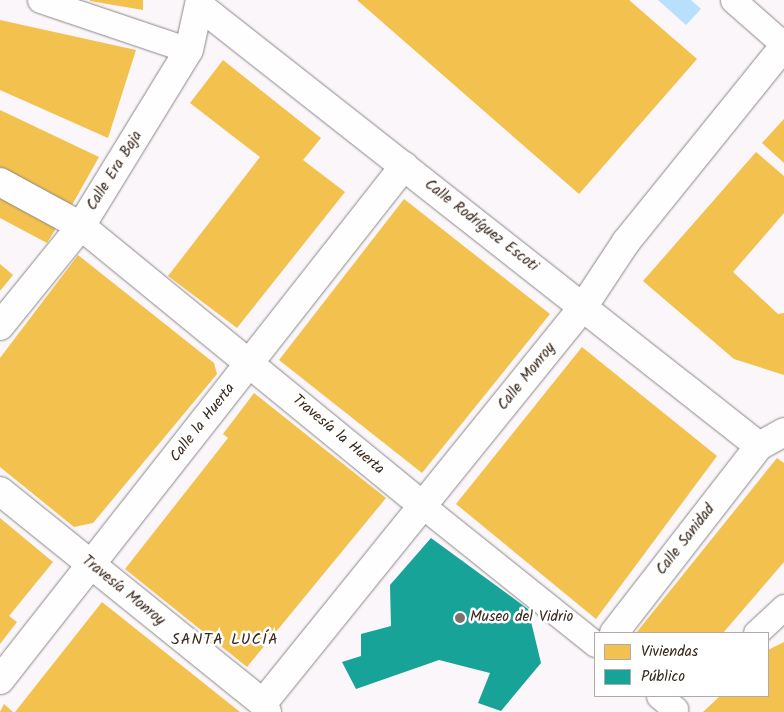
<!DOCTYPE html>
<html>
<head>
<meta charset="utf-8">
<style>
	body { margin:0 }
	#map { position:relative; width:784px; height:712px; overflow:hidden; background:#faf6fa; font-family:Kalam,sans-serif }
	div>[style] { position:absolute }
	.water>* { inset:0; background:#b8dffb }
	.homes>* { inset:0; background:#f2c14e }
	.public>* { inset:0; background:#17a398 }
	.roads { filter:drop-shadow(0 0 1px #8c8786) drop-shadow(0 0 1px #8c8786) }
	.pedestrian>* { height:25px; margin:-12.5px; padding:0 12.5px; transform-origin:12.5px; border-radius:12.5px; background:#fefefe }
	.minor>* { height:28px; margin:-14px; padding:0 14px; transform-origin:14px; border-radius:14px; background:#fefefe }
	.dots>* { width:14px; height:14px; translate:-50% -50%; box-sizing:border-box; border:2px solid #fff; border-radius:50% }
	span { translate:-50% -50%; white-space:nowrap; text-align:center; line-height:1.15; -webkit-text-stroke:5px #fff; paint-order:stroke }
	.street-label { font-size:15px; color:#3b2a1e }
	.poi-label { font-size:15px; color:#3b2a1e }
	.left { translate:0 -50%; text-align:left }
	.neighbourhood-label { font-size:16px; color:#3b2a1e; letter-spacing:1px }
	.legend { position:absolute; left:594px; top:632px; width:175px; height:65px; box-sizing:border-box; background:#fff; border:1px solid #b1aaa5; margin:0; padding:6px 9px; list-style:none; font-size:15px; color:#3b2a1e }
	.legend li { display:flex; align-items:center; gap:10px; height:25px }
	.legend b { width:25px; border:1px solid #b1aaa5 }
</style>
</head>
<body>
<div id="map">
	<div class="water">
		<i style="clip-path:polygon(658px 0,691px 0,701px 9px,686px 25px)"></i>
	</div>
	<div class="homes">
		<i style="clip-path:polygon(143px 0,143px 10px,90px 1px,90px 0)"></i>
		<i style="clip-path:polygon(357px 0,629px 0,697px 59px,579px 194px)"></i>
		<i style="clip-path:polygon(0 20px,136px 50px,108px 138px,0 90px)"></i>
		<i style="clip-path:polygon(223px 60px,321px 138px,303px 160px,345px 192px,237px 328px,168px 276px,260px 157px,190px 103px)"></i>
		<i style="clip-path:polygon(0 110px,99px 157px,72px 205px,0 169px)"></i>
		<i style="clip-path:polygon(784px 119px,784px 163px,762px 143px)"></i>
		<i style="clip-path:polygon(756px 152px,784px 176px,784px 213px,733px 272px,778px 314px,784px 313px,784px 375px,734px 359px,643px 281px)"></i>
		<i style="clip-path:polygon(0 193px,58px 225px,47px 243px,0 218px)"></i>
		<i style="clip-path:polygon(404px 199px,550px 314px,422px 473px,279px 360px)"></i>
		<i style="clip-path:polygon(78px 255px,214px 363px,217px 374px,93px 523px,74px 527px,0 467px,0 358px)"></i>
		<i style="clip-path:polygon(0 264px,13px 275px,0 291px)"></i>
		<i style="clip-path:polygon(582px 347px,717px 456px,596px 619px,456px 504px)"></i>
		<i style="clip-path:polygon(254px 393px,386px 498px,247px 667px,125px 569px,228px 438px,223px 434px)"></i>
		<i style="clip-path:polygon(777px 458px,784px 463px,784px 562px,723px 633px,636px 633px)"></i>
		<i style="clip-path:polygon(0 518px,53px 562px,9px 616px,17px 622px,0 644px)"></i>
		<i style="clip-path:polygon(102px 602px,240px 712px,15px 712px)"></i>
		<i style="clip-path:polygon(784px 642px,784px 712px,703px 712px,720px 696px,768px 696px,768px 650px)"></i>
		<i style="clip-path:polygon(4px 704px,13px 712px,0 712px)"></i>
	</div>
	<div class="public">
		<i style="clip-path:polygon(431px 538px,528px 609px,541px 663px,501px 711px,478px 703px,490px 673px,439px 660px,356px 689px,342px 662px,361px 656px,361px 634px,391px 626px,390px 585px)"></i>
	</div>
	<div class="roads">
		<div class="pedestrian">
			<i style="left:40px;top:0;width:157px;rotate:18.6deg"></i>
			<i style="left:733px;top:0;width:68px;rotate:41.4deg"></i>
			<i style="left:423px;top:506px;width:221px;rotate:38.7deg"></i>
			<i style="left:756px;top:633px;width:38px;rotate:-43deg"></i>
			<i style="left:659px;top:696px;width:21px;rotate:39deg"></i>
		</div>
		<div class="minor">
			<i style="left:201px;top:7px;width:710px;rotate:38.19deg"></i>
			<i style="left:0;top:182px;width:92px;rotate:28.5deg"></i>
			<i style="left:81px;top:226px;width:442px;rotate:39.3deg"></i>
			<i style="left:0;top:326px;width:129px;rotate:-51deg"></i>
			<i style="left:81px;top:226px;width:206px;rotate:-58.5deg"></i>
			<i style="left:189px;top:50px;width:51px;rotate:-77.6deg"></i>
			<i style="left:0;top:491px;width:338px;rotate:38.9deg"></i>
			<i style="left:263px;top:703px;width:10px;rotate:66deg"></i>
			<i style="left:614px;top:633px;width:237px;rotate:-52.2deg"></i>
			<i style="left:759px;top:446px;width:29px;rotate:-29deg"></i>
			<i style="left:0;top:680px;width:654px;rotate:-51.83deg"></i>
			<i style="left:263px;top:703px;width:509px;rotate:-51.06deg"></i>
			<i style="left:583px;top:307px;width:78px;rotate:-56.5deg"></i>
			<i style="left:626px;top:242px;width:252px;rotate:-51.1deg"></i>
		</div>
	</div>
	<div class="dots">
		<i style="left:460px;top:618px;background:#7e716b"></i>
	</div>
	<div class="street-label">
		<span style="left:115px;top:171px;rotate:-58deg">Calle Era Baja</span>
		<span style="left:481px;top:226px;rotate:38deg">Calle Rodríguez Escoti</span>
		<span style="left:527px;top:377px;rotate:-51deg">Calle Monroy</span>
		<span style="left:203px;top:423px;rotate:-52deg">Calle la Huerta</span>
		<span style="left:338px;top:435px;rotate:40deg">Travesía la Huerta</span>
		<span style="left:686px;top:540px;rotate:-52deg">Calle Sanidad</span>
		<span style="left:123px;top:591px;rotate:39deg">Travesía Monroy</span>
	</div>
	<div class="poi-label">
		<span class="left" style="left:470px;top:618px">Museo del Vidrio</span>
	</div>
	<div class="neighbourhood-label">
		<span style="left:225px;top:640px">SANTA LUCÍA</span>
	</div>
	<ul class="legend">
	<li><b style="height:14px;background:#f2c14e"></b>Viviendas</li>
	<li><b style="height:14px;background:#17a398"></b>Público</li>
	</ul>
</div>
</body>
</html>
